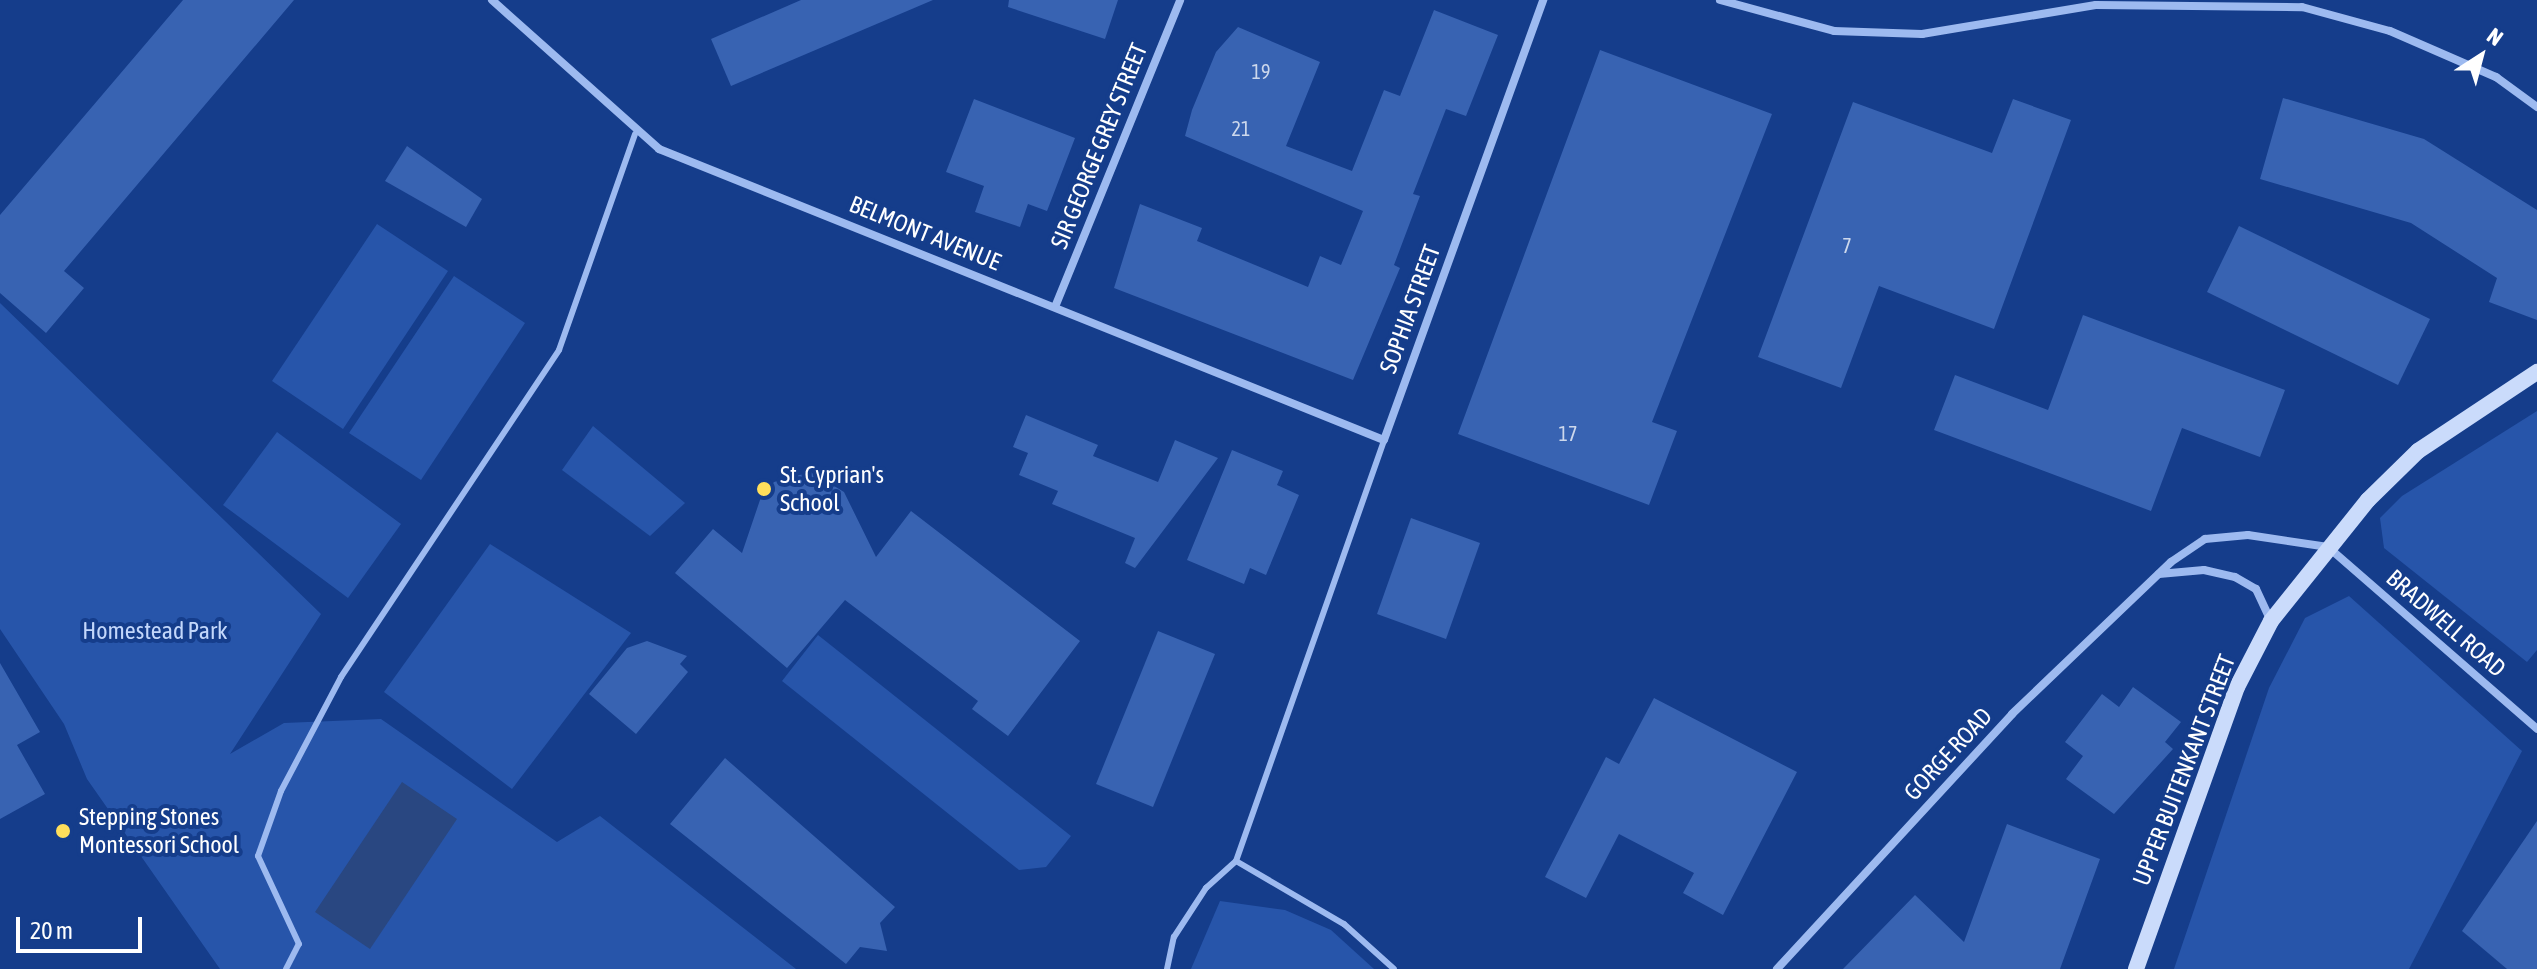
<!DOCTYPE html>
<html>
<head>
<meta charset="utf-8">
<style>
	body { margin:0 }
	#map { position:relative; width:2537px; height:969px; overflow:hidden; background:#153d8b; font-family:"Asap Condensed",sans-serif }
	div>[style] { position:absolute }
	.green>* { inset:0; background:#2755aa }
	.water>* { inset:0; background:#294781 }
	.building>* { inset:0; background:#3863b2 }
	.lane>* { height:6px; margin:-3px; padding:0 3px; transform-origin:3px; border-radius:3px; background:#9dbaf0 }
	.street>* { height:8px; margin:-4px; padding:0 4px; transform-origin:4px; border-radius:4px; background:#9dbaf0 }
	.secondary>* { height:16px; margin:-8px; padding:0 8px; transform-origin:8px; border-radius:8px; background:#cadbfb }
	.dots>* { width:22px; height:22px; translate:-50% -50%; box-sizing:border-box; border:4px solid #153d8b; border-radius:50% }
	span { translate:-50% -50%; white-space:nowrap; text-align:center; line-height:1.15; -webkit-text-stroke:8px #153d8b; paint-order:stroke }
	.number-label { font-size:20px; color:#cdd8ec }
	.number-label span { -webkit-text-stroke-width:0 }
	.street-label { font-size:24px; color:#fff }
	.poi-label { font-size:24px; color:#fff }
	.left { translate:0 -50%; text-align:left }
	.park-label { font-size:24px; color:#c3d7fb }
	.north { position:absolute; left:2441px; top:16px; width:80px; height:80px; -webkit-text-stroke:6px #153d8b; paint-order:stroke; rotate:36deg; font-size:22px; font-weight:700; line-height:32px; text-align:center; color:#fff }
	.north::after { content:''; display:block; margin:auto; width:28px; height:36px; background:#fff; clip-path:polygon(50% 0,100% 100%,50% 72%,0 100%) }
	.scale { position:absolute; left:16px; top:917px; width:126px; height:36px; box-sizing:border-box; border:4px solid #fff; border-top:0; padding-left:10px; font-size:24px; line-height:28px; white-space:nowrap; color:#fff; -webkit-text-stroke:6px #153d8b; paint-order:stroke }
</style>
</head>
<body>
<div id="map">
	<div class="green">
		<i style="clip-path:polygon(377px 224px,448px 271px,343px 429px,272px 381px)"></i>
		<i style="clip-path:polygon(454px 276px,525px 323px,421px 480px,349px 433px)"></i>
		<i style="clip-path:polygon(0 303px,321px 614px,230px 754px,284px 723px,381px 719px,557px 842px,600px 816px,796px 969px,220px 969px,87px 779px,64px 724px,0 629px)"></i>
		<i style="clip-path:polygon(2537px 411px,2537px 650px,2527px 662px,2384px 548px,2380px 518px,2402px 496px)"></i>
		<i style="clip-path:polygon(593px 426px,685px 503px,650px 536px,562px 470px)"></i>
		<i style="clip-path:polygon(277px 432px,401px 524px,348px 598px,223px 505px)"></i>
		<i style="clip-path:polygon(490px 544px,631px 633px,512px 789px,384px 692px)"></i>
		<i style="clip-path:polygon(2349px 596px,2522px 751px,2409px 969px,2174px 969px,2269px 688px,2305px 618px)"></i>
		<i style="clip-path:polygon(818px 635px,1071px 836px,1046px 867px,1019px 870px,782px 681px)"></i>
		<i style="clip-path:polygon(1220px 901px,1285px 910px,1331px 930px,1374px 969px,1191px 969px)"></i>
	</div>
	<div class="water">
		<i style="clip-path:polygon(402px 782px,457px 819px,370px 949px,315px 912px)"></i>
	</div>
	<div class="building">
		<i style="clip-path:polygon(183px 0,294px 0,64px 271px,84px 288px,46px 333px,0 293px,0 215px)"></i>
		<i style="clip-path:polygon(801px 0,933px 0,731px 86px,711px 39px)"></i>
		<i style="clip-path:polygon(1009px 0,1118px 0,1105px 39px,1008px 7px)"></i>
		<i style="clip-path:polygon(1434px 10px,1498px 35px,1466px 116px,1446px 109px,1413px 194px,1420px 196px,1394px 265px,1400px 268px,1353px 380px,1114px 288px,1140px 204px,1202px 228px,1197px 241px,1308px 287px,1320px 256px,1341px 265px,1363px 211px,1185px 136px,1192px 110px,1216px 52px,1238px 27px,1320px 62px,1286px 146px,1352px 171px,1384px 90px,1400px 96px)"></i>
		<i style="clip-path:polygon(1600px 50px,1772px 114px,1652px 422px,1677px 431px,1649px 505px,1458px 434px)"></i>
		<i style="clip-path:polygon(2283px 98px,2424px 139px,2537px 210px,2537px 320px,2489px 302px,2497px 278px,2411px 223px,2260px 179px)"></i>
		<i style="clip-path:polygon(974px 99px,1075px 138px,1047px 211px,1028px 204px,1020px 227px,975px 212px,984px 186px,946px 172px)"></i>
		<i style="clip-path:polygon(2013px 99px,2071px 120px,1994px 329px,1879px 286px,1841px 388px,1758px 357px,1853px 102px,1992px 153px)"></i>
		<i style="clip-path:polygon(407px 146px,482px 199px,466px 227px,385px 181px)"></i>
		<i style="clip-path:polygon(2239px 226px,2430px 319px,2398px 385px,2207px 292px)"></i>
		<i style="clip-path:polygon(2083px 315px,2285px 390px,2260px 457px,2182px 428px,2151px 511px,1934px 430px,1955px 375px,2048px 410px)"></i>
		<i style="clip-path:polygon(1026px 415px,1098px 445px,1093px 456px,1158px 482px,1175px 440px,1218px 458px,1135px 568px,1125px 563px,1135px 538px,1052px 504px,1058px 491px,1019px 475px,1028px 453px,1013px 447px)"></i>
		<i style="clip-path:polygon(1232px 450px,1283px 471px,1277px 485px,1299px 495px,1266px 575px,1250px 568px,1244px 584px,1187px 560px)"></i>
		<i style="clip-path:polygon(811px 472px,844px 492px,876px 557px,911px 511px,1080px 641px,1008px 736px,972px 709px,978px 701px,845px 600px,787px 668px,675px 573px,713px 529px,742px 553px,761px 497px,774px 482px)"></i>
		<i style="clip-path:polygon(1411px 518px,1480px 543px,1446px 639px,1377px 614px)"></i>
		<i style="clip-path:polygon(1158px 631px,1215px 654px,1153px 807px,1096px 784px)"></i>
		<i style="clip-path:polygon(647px 641px,687px 656px,680px 664px,688px 672px,636px 734px,589px 694px,627px 648px)"></i>
		<i style="clip-path:polygon(0 663px,40px 732px,17px 745px,45px 794px,0 819px)"></i>
		<i style="clip-path:polygon(2133px 687px,2181px 722px,2165px 742px,2173px 749px,2114px 814px,2066px 779px,2083px 756px,2065px 742px,2102px 694px,2119px 707px)"></i>
		<i style="clip-path:polygon(1654px 698px,1797px 772px,1723px 915px,1683px 893px,1694px 873px,1619px 834px,1586px 898px,1545px 877px,1606px 757px,1619px 764px)"></i>
		<i style="clip-path:polygon(725px 758px,895px 907px,880px 923px,887px 951px,860px 947px,846px 964px,670px 824px)"></i>
		<i style="clip-path:polygon(2537px 821px,2537px 969px,2507px 969px,2462px 931px)"></i>
		<i style="clip-path:polygon(2007px 824px,2100px 859px,2060px 969px,1843px 969px,1915px 895px,1964px 942px)"></i>
	</div>
	<div class="lane">
		<i style="left:1236px;top:861px;width:125px;rotate:30.3deg"></i>
		<i style="left:1344px;top:924px;width:67px;rotate:42deg"></i>
		<i style="left:286px;top:969px;width:28px;rotate:-63deg"></i>
		<i style="left:299px;top:944px;width:97px;rotate:-115deg"></i>
		<i style="left:258px;top:856px;width:69px;rotate:-70.5deg"></i>
		<i style="left:281px;top:791px;width:129px;rotate:-62.2deg"></i>
		<i style="left:341px;top:677px;width:393px;rotate:-56.3deg"></i>
		<i style="left:559px;top:350px;width:229px;rotate:-70.6deg"></i>
		<i style="left:1167px;top:969px;width:33px;rotate:-78deg"></i>
		<i style="left:1174px;top:937px;width:59px;rotate:-56.9deg"></i>
		<i style="left:1206px;top:888px;width:40px;rotate:-42deg"></i>
		<i style="left:1236px;top:861px;width:446px;rotate:-70.6deg"></i>
	</div>
	<div class="street">
		<i style="left:492px;top:0;width:224px;rotate:41.7deg"></i>
		<i style="left:659px;top:149px;width:781px;rotate:21.87deg"></i>
		<i style="left:1384px;top:440px;width:468px;rotate:-70.1deg"></i>
		<i style="left:1720px;top:0;width:118px;rotate:15.2deg"></i>
		<i style="left:1834px;top:31px;width:88px;rotate:2deg"></i>
		<i style="left:1922px;top:34px;width:176px;rotate:-9.5deg"></i>
		<i style="left:2096px;top:5px;width:206px;rotate:0.6deg"></i>
		<i style="left:2302px;top:7px;width:91px;rotate:15.3deg"></i>
		<i style="left:2390px;top:31px;width:116px;rotate:23.5deg"></i>
		<i style="left:2496px;top:77px;width:51px;rotate:36.2deg"></i>
		<i style="left:1055px;top:307px;width:331px;rotate:-67.8deg"></i>
		<i style="left:2159px;top:574px;width:45px;rotate:-5.1deg"></i>
		<i style="left:2204px;top:570px;width:32px;rotate:13deg"></i>
		<i style="left:2235px;top:577px;width:24px;rotate:30deg"></i>
		<i style="left:2256px;top:589px;width:35px;rotate:65deg"></i>
		<i style="left:1777px;top:969px;width:347px;rotate:-47.3deg"></i>
		<i style="left:2012px;top:714px;width:220px;rotate:-43.7deg"></i>
		<i style="left:2171px;top:562px;width:41px;rotate:-34.1deg"></i>
		<i style="left:2205px;top:539px;width:43px;rotate:-5.3deg"></i>
		<i style="left:2248px;top:535px;width:81px;rotate:8.5deg"></i>
		<i style="left:2328px;top:547px;width:277px;rotate:41deg"></i>
	</div>
	<div class="secondary">
		<i style="left:2136px;top:969px;width:300px;rotate:-70.3deg"></i>
		<i style="left:2237px;top:687px;width:74px;rotate:-62.7deg"></i>
		<i style="left:2271px;top:621px;width:155px;rotate:-51.3deg"></i>
		<i style="left:2368px;top:500px;width:70px;rotate:-44.4deg"></i>
		<i style="left:2418px;top:451px;width:143px;rotate:-33.6deg"></i>
	</div>
	<div class="dots">
		<i style="left:764px;top:489px;background:#ffdf5b"></i>
		<i style="left:63px;top:831px;background:#ffdf5b"></i>
	</div>
	<div class="number-label">
		<span style="left:1261px;top:71px">19</span>
		<span style="left:1241px;top:128px">21</span>
		<span style="left:1847px;top:245px">7</span>
		<span style="left:1568px;top:433px">17</span>
	</div>
	<div class="street-label">
		<span style="left:1099px;top:146px;rotate:-68deg">SIR GEORGE GREY STREET</span>
		<span style="left:925px;top:233px;rotate:22deg">BELMONT AVENUE</span>
		<span style="left:1410px;top:309px;rotate:-70deg">SOPHIA STREET</span>
		<span style="left:2446px;top:623px;rotate:41deg">BRADWELL ROAD</span>
		<span style="left:1948px;top:754px;rotate:-47deg">GORGE ROAD</span>
		<span style="left:2184px;top:770px;rotate:-69deg">UPPER BUITENKANT STREET</span>
	</div>
	<div class="poi-label">
		<span class="left" style="left:780px;top:489px">St. Cyprian's<br>School</span>
		<span class="left" style="left:79px;top:831px">Stepping Stones<br>Montessori School</span>
	</div>
	<div class="park-label">
		<span style="left:155px;top:631px">Homestead Park</span>
	</div>
	<div class="north">N</div>
	<div class="scale">20 m</div>
</div>
</body>
</html>
